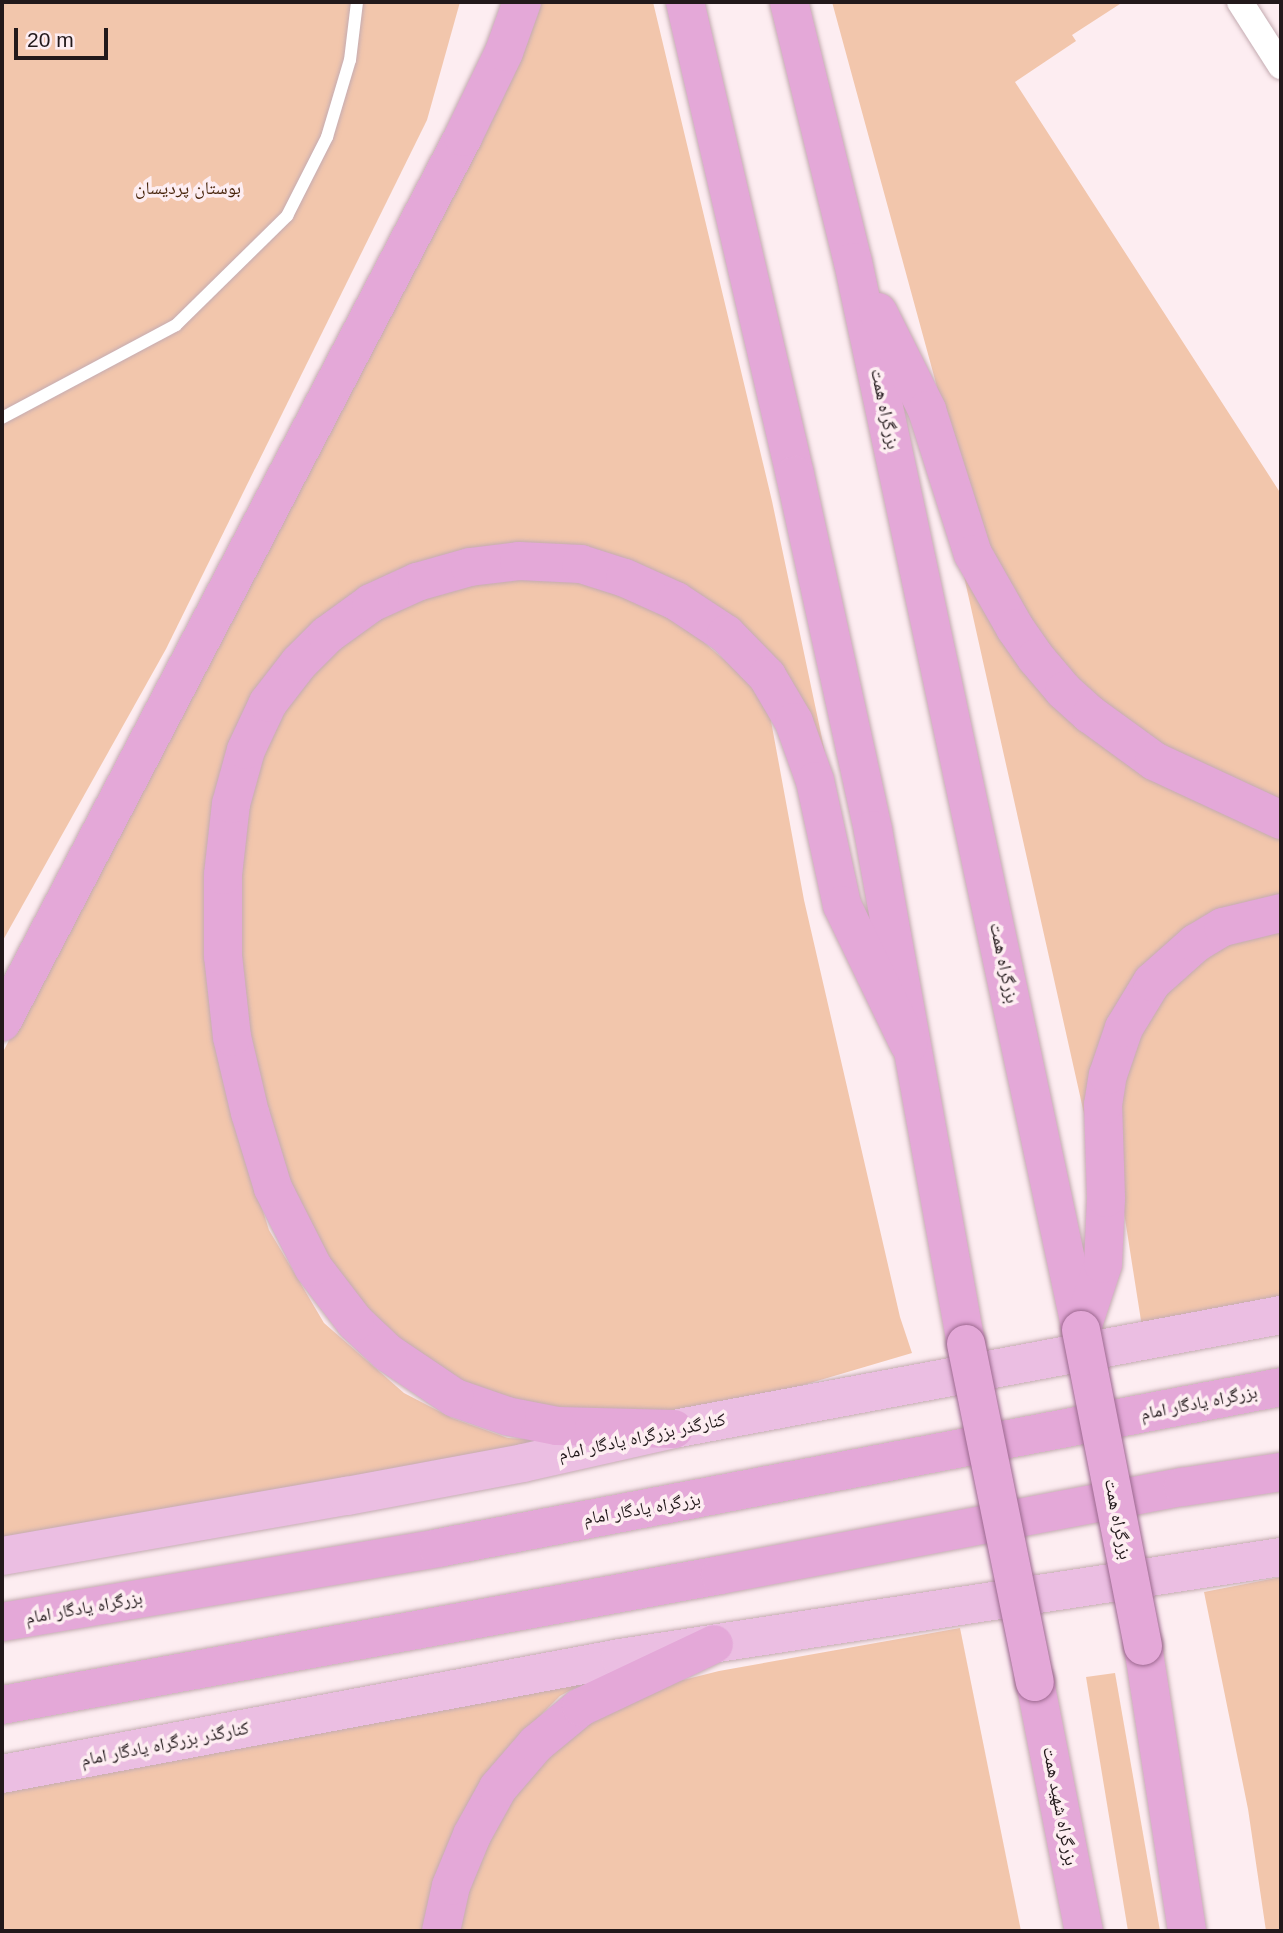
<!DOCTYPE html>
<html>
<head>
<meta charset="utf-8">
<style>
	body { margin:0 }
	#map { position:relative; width:1283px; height:1933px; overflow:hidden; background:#fdedf1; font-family:Arial,"Noto Naskh Arabic",sans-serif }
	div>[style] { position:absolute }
	.green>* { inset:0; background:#f2c6ac }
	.roads { filter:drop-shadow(0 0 2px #c4abb1) drop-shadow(0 0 2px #c4abb1) }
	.service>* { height:12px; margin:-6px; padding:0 6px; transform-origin:6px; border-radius:6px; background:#fff }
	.minor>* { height:26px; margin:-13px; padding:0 13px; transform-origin:13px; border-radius:13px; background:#fff }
	.primary>* { height:38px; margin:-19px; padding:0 19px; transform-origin:19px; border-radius:19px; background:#ebbee2 }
	.trunk>* { height:38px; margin:-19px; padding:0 19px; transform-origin:19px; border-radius:19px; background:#e4a8d8 }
	.bridges { filter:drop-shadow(0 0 2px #9c688f) drop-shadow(0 0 2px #9c688f) }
	.trunk-bridge>* { height:38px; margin:-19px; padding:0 19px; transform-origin:19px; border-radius:19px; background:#e4a8d8 }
	span { translate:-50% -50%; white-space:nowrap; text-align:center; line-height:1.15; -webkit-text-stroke:7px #fdedf1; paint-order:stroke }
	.park-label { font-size:18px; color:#47240b }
	.street-label { font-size:18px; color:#22191b }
	.frame { position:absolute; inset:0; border:4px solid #22191b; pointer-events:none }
	.scale { position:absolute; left:14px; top:28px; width:94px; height:32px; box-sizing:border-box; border:4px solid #22191b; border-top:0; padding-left:9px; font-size:21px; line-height:24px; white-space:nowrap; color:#22191b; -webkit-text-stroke:5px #fdedf1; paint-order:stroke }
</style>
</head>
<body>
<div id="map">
	<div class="green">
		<i style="clip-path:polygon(2px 2px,460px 2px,427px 120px,166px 649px,2px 942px)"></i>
		<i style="clip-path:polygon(536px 2px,653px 2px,772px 501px,836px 805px,822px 767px,654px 577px,377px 582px,224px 772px,247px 1161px,269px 1230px,324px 1323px,404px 1393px,452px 1418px,508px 1438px,560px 1441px,2px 1539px,2px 1054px)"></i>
		<i style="clip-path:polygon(832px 2px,1123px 2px,1072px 35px,1076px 41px,1015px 82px,1281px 494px,1281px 803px,1124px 726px,1054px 659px,983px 537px,964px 486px)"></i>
		<i style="clip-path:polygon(959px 554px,1006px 641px,1281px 835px,1281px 898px,1204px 918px,1085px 1118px)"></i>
		<i style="clip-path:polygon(486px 575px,586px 580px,630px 597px,691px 631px,750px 682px,769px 710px,804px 900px,900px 1317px,912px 1353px,753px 1400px,635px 1416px,589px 1418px,478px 1390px,401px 1345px,365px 1310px,329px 1263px,299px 1202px,272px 1134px,241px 994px,241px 861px,248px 804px,263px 752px,291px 696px,351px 628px)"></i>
		<i style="clip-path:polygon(1281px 925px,1281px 1298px,1142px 1327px,1120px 1187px,1118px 1107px,1139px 1023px,1208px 949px)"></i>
		<i style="clip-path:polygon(1281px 1577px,1281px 1931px,1266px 1931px,1248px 1809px,1204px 1592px)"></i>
		<i style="clip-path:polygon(960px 1628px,1021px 1931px,451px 1931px,459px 1902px,526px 1771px,583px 1722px,655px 1687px,719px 1671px)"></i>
		<i style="clip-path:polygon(603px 1672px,560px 1696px,511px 1745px,425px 1931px,2px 1931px,2px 1789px)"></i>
		<i style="clip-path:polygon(1115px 1673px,1160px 1931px,1128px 1931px,1086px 1677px)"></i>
	</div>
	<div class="roads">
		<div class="service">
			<i style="left:2px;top:418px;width:197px;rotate:-28.1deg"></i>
			<i style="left:176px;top:325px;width:156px;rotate:-44.5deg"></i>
			<i style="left:287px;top:216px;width:89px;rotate:-63.1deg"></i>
			<i style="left:327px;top:137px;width:80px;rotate:-73.4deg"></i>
			<i style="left:350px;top:60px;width:58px;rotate:-83.1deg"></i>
		</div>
		<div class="minor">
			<i style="left:1240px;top:2px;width:76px;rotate:57.4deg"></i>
		</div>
		<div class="primary">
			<i style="left:2px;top:1556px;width:350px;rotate:-9.9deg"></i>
			<i style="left:347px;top:1496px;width:179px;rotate:-10.6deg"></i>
			<i style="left:523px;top:1463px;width:155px;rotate:-12.7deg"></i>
			<i style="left:674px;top:1429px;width:618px;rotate:-10.64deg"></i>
			<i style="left:2px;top:1774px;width:629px;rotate:-10.63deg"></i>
			<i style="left:620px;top:1658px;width:669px;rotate:-8.69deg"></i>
		</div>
		<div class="trunk">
			<i style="left:685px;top:2px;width:486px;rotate:76.9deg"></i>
			<i style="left:795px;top:475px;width:363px;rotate:77.6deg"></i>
			<i style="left:873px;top:830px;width:522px;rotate:79.74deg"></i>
			<i style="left:789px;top:2px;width:268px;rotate:76.2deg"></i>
			<i style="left:853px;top:262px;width:1092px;rotate:77.95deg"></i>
			<i style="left:878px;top:312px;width:110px;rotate:63.4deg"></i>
			<i style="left:927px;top:410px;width:151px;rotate:72.3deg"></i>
			<i style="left:973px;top:554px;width:85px;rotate:60.4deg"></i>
			<i style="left:1015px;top:628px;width:37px;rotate:55deg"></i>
			<i style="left:1036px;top:658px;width:43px;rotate:49.7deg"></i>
			<i style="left:1064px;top:691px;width:36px;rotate:42deg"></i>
			<i style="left:1091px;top:715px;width:78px;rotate:36.1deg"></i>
			<i style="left:1154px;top:761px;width:140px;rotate:24.9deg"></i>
			<i style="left:2px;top:1022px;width:998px;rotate:-62.48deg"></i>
			<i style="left:463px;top:137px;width:94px;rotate:-64.2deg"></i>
			<i style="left:504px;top:52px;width:53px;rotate:-70.2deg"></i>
			<i style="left:1082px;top:1328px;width:67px;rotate:-71.8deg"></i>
			<i style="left:1103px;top:1264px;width:66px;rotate:-87.4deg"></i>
			<i style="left:1106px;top:1198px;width:93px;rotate:-91.8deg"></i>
			<i style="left:1103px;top:1105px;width:30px;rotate:-81deg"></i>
			<i style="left:1108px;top:1075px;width:50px;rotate:-71.2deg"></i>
			<i style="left:1124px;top:1028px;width:54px;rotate:-58.7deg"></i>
			<i style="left:1152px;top:982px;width:59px;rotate:-41.6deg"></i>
			<i style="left:1196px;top:943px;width:31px;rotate:-31deg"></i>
			<i style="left:1223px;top:927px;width:60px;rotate:-13.6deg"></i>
			<i style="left:674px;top:1429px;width:117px;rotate:-178.5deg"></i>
			<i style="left:557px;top:1426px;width:51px;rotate:-168.7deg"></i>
			<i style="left:507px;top:1416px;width:55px;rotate:-160.9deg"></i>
			<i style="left:455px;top:1398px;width:81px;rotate:-146.1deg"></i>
			<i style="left:388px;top:1353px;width:45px;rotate:-136.8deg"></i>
			<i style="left:355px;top:1322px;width:69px;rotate:-127.4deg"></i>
			<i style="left:313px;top:1267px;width:89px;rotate:-116.9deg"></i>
			<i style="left:273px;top:1188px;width:78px;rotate:-107deg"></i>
			<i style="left:250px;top:1113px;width:78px;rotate:-103.3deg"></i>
			<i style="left:232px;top:1037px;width:81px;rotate:-96.3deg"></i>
			<i style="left:223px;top:956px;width:81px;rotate:-90deg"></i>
			<i style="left:223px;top:875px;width:71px;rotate:-83.6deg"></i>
			<i style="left:231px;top:804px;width:56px;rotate:-74.5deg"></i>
			<i style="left:246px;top:750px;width:52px;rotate:-64.9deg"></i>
			<i style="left:268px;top:703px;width:51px;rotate:-52.2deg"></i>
			<i style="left:299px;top:663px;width:40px;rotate:-45deg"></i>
			<i style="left:327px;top:635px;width:54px;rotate:-36deg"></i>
			<i style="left:371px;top:603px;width:51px;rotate:-24.5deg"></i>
			<i style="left:417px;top:582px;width:55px;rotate:-15.8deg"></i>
			<i style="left:470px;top:567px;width:49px;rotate:-7deg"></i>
			<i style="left:519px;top:561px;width:62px;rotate:2.8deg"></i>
			<i style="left:581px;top:564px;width:46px;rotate:17.7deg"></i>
			<i style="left:625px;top:578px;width:56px;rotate:24.3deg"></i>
			<i style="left:676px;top:601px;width:60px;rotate:33.4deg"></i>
			<i style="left:726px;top:634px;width:59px;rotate:45.7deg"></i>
			<i style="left:767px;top:676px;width:53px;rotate:59.6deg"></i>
			<i style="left:794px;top:722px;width:63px;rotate:70.4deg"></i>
			<i style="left:815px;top:781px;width:127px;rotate:77.7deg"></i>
			<i style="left:842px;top:905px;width:154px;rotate:64.3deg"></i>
			<i style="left:2px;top:1622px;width:442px;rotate:-9.6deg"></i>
			<i style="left:438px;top:1548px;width:858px;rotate:-10.81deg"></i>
			<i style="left:1143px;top:1646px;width:288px;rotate:81.2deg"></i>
			<i style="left:1035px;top:1682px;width:254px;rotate:78.9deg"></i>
			<i style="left:2px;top:1705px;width:730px;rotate:-10.26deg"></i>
			<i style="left:720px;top:1575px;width:471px;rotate:-10.8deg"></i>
			<i style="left:1183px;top:1487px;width:99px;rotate:-8.7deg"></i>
			<i style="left:441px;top:1931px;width:46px;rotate:-77.5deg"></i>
			<i style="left:451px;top:1886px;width:55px;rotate:-67.6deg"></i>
			<i style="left:472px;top:1835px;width:54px;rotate:-61deg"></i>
			<i style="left:498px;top:1788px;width:58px;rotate:-49.2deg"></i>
			<i style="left:536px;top:1744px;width:58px;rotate:-39.4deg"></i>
			<i style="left:581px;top:1707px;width:147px;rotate:-25.3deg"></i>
		</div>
	</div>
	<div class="bridges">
		<div class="trunk-bridge">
			<i style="left:1081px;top:1330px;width:322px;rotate:78.9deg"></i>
			<i style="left:966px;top:1344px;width:345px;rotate:78.5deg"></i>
		</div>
	</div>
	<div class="park-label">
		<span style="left:188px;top:188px">بوستان پردیسان</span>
	</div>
	<div class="street-label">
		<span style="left:885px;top:409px;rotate:78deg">بزرگراه همت</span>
		<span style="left:1004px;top:963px;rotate:78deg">بزرگراه همت</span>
		<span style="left:1199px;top:1403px;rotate:-11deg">بزرگراه یادگار امام</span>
		<span style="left:642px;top:1437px;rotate:-12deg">کنارگذر بزرگراه یادگار امام</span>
		<span style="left:642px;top:1509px;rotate:-10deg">بزرگراه یادگار امام</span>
		<span style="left:1118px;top:1519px;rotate:79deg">بزرگراه همت</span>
		<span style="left:84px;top:1608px;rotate:-10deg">بزرگراه یادگار امام</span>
		<span style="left:165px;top:1744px;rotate:-11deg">کنارگذر بزرگراه یادگار امام</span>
		<span style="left:1060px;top:1806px;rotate:79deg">بزرگراه شهید همت</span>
	</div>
	<div class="frame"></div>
	<div class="scale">20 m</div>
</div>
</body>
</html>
